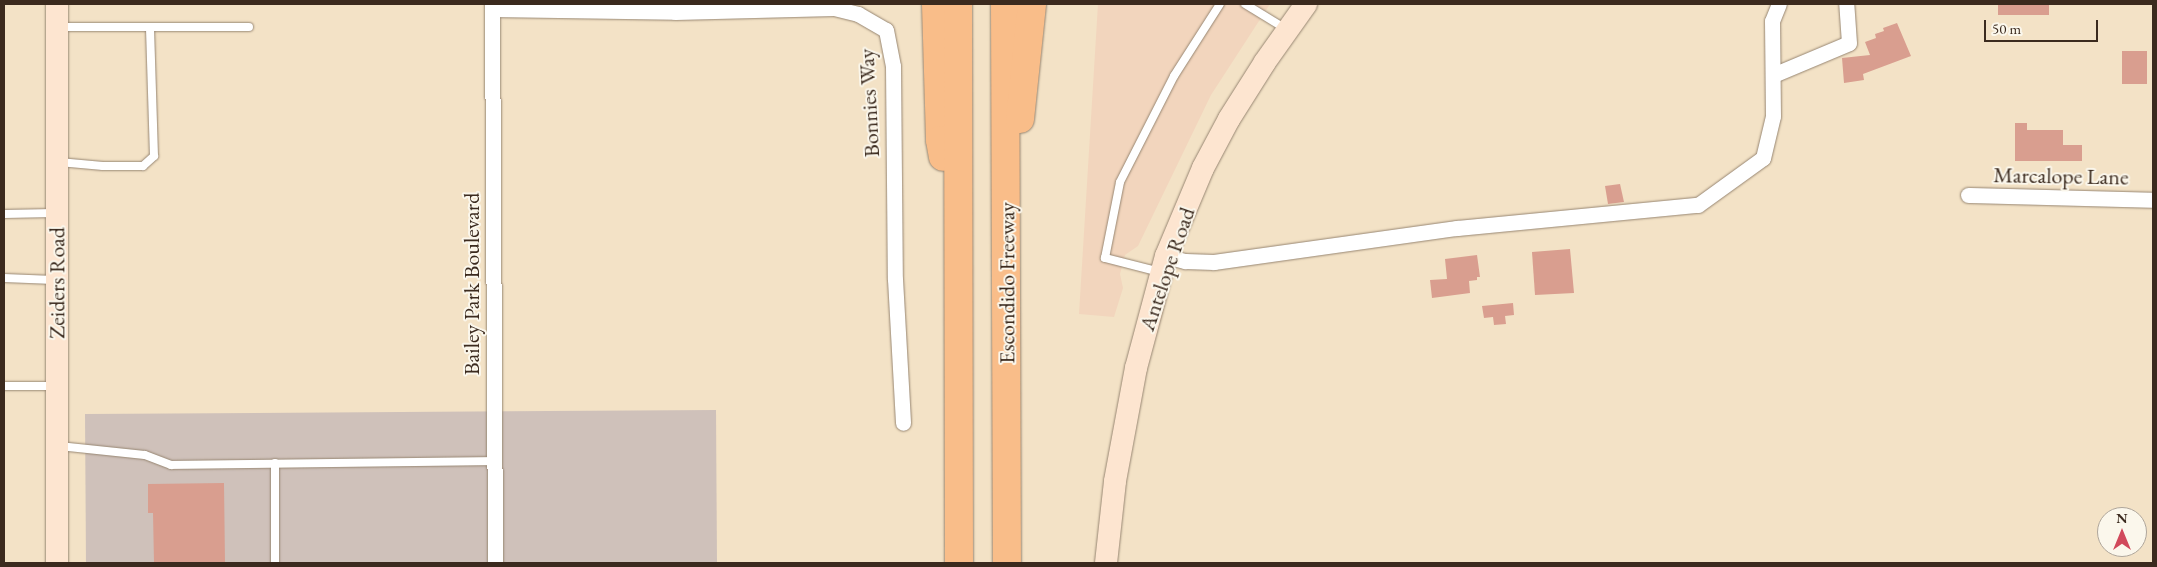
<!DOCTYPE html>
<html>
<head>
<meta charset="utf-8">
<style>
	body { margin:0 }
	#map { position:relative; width:2157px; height:567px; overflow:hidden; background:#f3e2c6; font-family:"EB Garamond",serif }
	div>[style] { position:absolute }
	.built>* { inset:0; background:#f2d5bd }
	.industrial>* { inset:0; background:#cfc1ba }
	.building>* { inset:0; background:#d99e8f }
	.roads { filter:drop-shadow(0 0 1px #978672) drop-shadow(0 0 1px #978672) }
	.lane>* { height:8px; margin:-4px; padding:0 4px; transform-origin:4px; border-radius:4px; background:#fff }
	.street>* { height:15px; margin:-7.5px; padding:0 7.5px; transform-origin:7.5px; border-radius:7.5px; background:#fff }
	.secondary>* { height:22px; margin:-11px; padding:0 11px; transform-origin:11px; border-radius:11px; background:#fde5d0 }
	.highway>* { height:28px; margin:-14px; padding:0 14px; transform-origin:14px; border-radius:14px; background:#f9bd89 }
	span { translate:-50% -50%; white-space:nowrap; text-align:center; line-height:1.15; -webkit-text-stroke:4px #fbf7ec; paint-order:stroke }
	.street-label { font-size:22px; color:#3b2a1e }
	.frame { position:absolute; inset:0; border:5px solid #3b2a1e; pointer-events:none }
	.north { position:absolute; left:2097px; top:507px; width:50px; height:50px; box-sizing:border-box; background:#fbf7ec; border:1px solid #aea59a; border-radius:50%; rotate:0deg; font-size:14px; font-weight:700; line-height:20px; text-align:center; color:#3b2a1e }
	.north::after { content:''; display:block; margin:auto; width:18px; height:22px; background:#d1495b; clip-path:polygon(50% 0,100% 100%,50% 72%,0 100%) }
	.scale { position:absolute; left:1984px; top:20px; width:114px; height:22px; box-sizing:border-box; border:2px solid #3b2a1e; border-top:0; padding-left:6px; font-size:15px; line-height:18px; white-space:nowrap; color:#3b2a1e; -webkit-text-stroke:4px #fbf7ec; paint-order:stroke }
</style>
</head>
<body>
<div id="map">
	<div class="built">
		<i style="clip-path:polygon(1098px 4px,1270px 4px,1211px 95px,1138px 246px,1125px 255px,1120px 274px,1123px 288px,1114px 317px,1079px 314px)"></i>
	</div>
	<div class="industrial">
		<i style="clip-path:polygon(716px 410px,717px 563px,86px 563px,85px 414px)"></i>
	</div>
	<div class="building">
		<i style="clip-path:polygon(1998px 4px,2049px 4px,2049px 15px,1998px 15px)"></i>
		<i style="clip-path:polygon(1897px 23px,1911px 56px,1863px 74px,1864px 80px,1844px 83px,1842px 58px,1870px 55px,1865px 42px,1876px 38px,1875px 34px,1884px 31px,1883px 28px)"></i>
		<i style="clip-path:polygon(2122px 51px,2147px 51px,2147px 84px,2122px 84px)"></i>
		<i style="clip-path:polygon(2015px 123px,2027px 123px,2027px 130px,2063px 130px,2063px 145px,2082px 145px,2082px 161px,2015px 161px)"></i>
		<i style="clip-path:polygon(1620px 184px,1624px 202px,1608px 204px,1605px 186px)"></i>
		<i style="clip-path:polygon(1570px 249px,1574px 293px,1535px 295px,1532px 252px)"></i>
		<i style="clip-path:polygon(1477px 255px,1480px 277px,1477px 277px,1477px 280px,1469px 281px,1470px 293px,1432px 298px,1430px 280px,1447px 279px,1445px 259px)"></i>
		<i style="clip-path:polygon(1513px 303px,1514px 315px,1505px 316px,1506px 324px,1494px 325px,1493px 317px,1484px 318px,1482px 306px)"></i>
		<i style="clip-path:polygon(224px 483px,225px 563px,154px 563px,153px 513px,148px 513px,148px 484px)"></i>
	</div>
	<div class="roads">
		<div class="lane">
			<i style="left:1245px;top:4px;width:48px;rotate:31.4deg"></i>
			<i style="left:59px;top:27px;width:190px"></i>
			<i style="left:59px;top:162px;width:44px;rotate:5.2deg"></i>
			<i style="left:103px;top:166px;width:40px"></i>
			<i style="left:143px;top:166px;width:15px;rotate:-42deg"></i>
			<i style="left:154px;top:156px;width:129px;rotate:-91.8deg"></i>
			<i style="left:4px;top:214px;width:50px;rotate:-1.1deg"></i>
			<i style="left:1160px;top:272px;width:57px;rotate:-165.7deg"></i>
			<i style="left:1105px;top:258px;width:77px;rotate:-78.8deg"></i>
			<i style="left:1120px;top:182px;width:119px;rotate:-63deg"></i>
			<i style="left:1174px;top:76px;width:85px;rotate:-57.4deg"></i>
			<i style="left:4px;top:278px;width:50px;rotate:2.3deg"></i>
			<i style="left:4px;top:386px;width:51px"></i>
			<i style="left:59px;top:446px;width:86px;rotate:6deg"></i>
			<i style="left:145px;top:455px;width:28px;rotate:21deg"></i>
			<i style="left:171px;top:465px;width:324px;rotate:-0.7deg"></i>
			<i style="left:275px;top:563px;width:100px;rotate:-90deg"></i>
		</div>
		<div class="street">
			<i style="left:492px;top:4px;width:559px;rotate:89.69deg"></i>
			<i style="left:492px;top:9px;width:183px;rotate:0.9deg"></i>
			<i style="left:675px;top:12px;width:159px;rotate:-1.4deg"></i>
			<i style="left:834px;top:8px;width:25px;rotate:14deg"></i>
			<i style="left:858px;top:14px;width:32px;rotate:30deg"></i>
			<i style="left:886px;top:30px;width:37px;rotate:79deg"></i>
			<i style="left:893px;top:66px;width:213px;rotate:89.5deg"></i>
			<i style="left:895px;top:279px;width:144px;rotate:86.8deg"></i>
			<i style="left:1773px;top:75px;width:82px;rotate:-22.8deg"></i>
			<i style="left:1849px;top:43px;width:39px;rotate:-94deg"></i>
			<i style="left:1968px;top:195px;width:185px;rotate:1.5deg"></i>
			<i style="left:1166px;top:256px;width:20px;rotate:15deg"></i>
			<i style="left:1185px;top:261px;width:29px;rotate:2deg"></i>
			<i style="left:1214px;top:262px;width:245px;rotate:-8deg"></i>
			<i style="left:1457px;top:228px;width:242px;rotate:-5.5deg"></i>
			<i style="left:1698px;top:205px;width:80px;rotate:-35.9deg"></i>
			<i style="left:1763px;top:158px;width:43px;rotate:-76.6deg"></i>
			<i style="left:1773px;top:116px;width:95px;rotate:-90.6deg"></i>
			<i style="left:1772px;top:21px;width:18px;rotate:-68deg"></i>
		</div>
		<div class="secondary">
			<i style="left:57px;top:4px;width:559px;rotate:90deg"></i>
			<i style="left:1106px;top:563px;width:82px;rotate:-83.7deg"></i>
			<i style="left:1115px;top:481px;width:115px;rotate:-79.5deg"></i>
			<i style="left:1136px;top:368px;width:116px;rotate:-75deg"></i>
			<i style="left:1166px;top:256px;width:95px;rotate:-67.2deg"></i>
			<i style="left:1203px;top:168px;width:55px;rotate:-62deg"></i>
			<i style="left:1229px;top:119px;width:67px;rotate:-57.7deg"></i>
			<i style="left:1265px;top:62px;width:71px;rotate:-54.7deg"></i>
		</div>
		<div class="highway">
			<i style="left:936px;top:4px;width:136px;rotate:88.3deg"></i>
			<i style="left:940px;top:140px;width:17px;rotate:80deg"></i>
			<i style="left:958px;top:4px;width:559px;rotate:89.9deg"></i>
			<i style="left:1005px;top:4px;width:559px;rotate:89.8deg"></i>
			<i style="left:1020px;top:119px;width:116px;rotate:-84deg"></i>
		</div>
	</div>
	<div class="street-label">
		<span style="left:869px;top:103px;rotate:-93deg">Bonnies Way</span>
		<span style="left:2061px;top:176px;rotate:1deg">Marcalope Lane</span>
		<span style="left:1167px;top:269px;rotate:-71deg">Antelope Road</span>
		<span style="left:57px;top:283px;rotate:-90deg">Zeiders Road</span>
		<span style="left:1007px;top:283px;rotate:-90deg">Escondido Freeway</span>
		<span style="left:472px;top:284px;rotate:-90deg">Bailey Park Boulevard</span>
	</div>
	<div class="frame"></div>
	<div class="north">N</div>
	<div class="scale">50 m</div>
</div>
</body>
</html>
